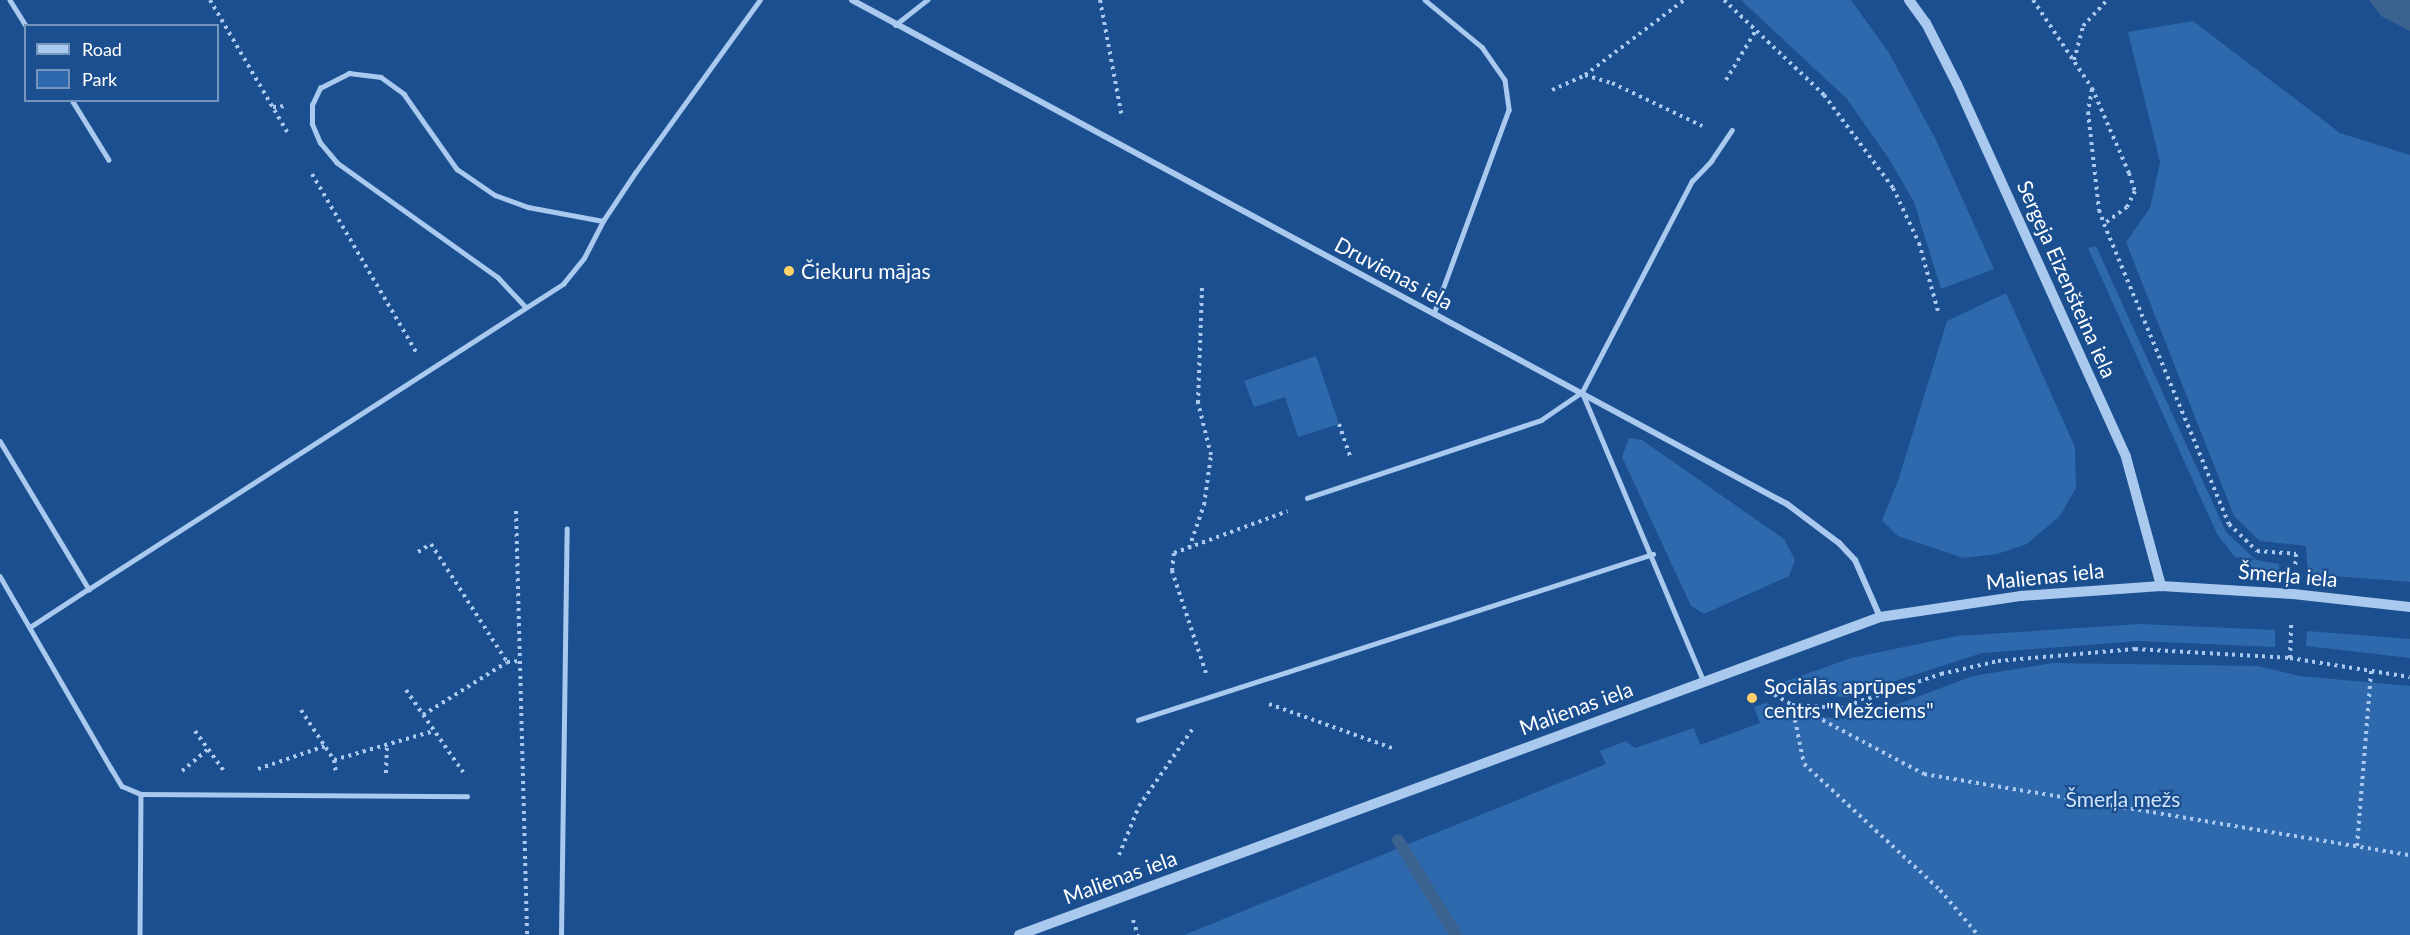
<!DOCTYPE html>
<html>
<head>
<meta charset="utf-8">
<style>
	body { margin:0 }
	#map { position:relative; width:2410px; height:935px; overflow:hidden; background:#1b4f8f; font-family:Lato,sans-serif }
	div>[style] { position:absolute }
	.green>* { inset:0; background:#2e69ad }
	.water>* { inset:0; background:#3c6290 }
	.stream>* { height:12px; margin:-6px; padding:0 6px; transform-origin:6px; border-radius:6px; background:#3c6290 }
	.path>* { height:4px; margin-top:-2px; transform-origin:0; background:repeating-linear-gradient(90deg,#a9c9ee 0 3px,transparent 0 7.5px) }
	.service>* { height:4.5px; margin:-2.25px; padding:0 2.25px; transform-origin:2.25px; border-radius:2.25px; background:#a9c9ee }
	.minor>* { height:6px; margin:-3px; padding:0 3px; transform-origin:3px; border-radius:3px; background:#a9c9ee }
	.tertiary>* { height:10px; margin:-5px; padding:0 5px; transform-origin:5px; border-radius:5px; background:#a9c9ee }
	.dots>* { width:16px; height:16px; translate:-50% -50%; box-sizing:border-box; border:3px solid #1b4f8f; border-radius:50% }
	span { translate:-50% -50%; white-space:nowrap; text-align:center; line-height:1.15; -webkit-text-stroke:4.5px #1b4f8f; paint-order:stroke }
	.poi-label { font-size:21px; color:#fff }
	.left { translate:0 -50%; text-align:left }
	.street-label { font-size:21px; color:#fff }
	.park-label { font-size:21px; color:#cfe3fa }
	.legend { position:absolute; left:24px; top:24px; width:195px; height:78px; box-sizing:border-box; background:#1b4f8f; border:2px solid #7695bc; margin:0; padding:8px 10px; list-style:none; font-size:18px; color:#fff }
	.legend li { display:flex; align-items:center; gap:12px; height:30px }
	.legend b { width:30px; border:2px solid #7695bc }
</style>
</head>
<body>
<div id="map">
	<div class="green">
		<i style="clip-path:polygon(1741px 0,1851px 0,1889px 53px,1936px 140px,1994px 269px,1941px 289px,1914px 202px,1889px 159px,1847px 99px)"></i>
		<i style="clip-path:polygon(2193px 21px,2340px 133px,2410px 155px,2410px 582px,2308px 574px,2306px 546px,2260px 541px,2234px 516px,2126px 242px,2150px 208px,2160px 162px,2128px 32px)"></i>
		<i style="clip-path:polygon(2096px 246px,2226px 532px,2256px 560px,2279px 564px,2280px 573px,2252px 569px,2233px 555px,2217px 534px,2088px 248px)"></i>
		<i style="clip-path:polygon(2006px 293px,2075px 447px,2076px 488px,2059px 517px,2027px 544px,1997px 554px,1963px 558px,1898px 536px,1882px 520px,1898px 481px,1947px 321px)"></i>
		<i style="clip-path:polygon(1316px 356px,1339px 424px,1298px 437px,1285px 397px,1254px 407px,1244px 381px)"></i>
		<i style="clip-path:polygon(1629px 438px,1642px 440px,1784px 539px,1795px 560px,1789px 576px,1704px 614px,1691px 606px,1622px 457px)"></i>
		<i style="clip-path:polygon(2140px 624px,2275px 630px,2275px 647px,2138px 641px,1982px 653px,1846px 697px,1787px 693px,1784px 682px,1851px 658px,1957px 636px)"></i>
		<i style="clip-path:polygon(2307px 631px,2410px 639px,2410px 658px,2306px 646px)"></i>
		<i style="clip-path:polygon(2053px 663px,2258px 666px,2299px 676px,2410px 686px,2410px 935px,1184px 935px,1606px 764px,1600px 751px,1626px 741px,1635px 748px,1694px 728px,1700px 745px,1760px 723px,1754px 707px,1766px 703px,1794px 714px,1842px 719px,1901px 703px,1973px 676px)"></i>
	</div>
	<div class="water">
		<i style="clip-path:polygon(2369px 0,2410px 0,2410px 31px,2381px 16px)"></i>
	</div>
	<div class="stream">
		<i style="left:1398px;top:840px;width:111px;rotate:58.6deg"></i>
	</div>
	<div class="path">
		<i style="left:210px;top:0;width:153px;rotate:59.7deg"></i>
		<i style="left:1100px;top:0;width:119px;rotate:79.4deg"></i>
		<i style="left:1724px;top:0;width:138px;rotate:43.5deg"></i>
		<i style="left:1824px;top:95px;width:116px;rotate:53.4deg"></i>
		<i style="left:1893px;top:188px;width:61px;rotate:64.7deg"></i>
		<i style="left:1919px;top:243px;width:71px;rotate:74.4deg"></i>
		<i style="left:2033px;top:0;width:106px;rotate:56.2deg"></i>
		<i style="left:2092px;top:88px;width:93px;rotate:66.5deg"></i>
		<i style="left:2129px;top:173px;width:19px;rotate:72deg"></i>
		<i style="left:2135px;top:191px;width:18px;rotate:117deg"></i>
		<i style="left:2127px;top:207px;width:29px;rotate:144deg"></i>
		<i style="left:2104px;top:224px;width:325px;rotate:67.4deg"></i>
		<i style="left:2229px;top:524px;width:39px;rotate:44deg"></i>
		<i style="left:2257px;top:551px;width:39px;rotate:4deg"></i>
		<i style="left:2296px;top:554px;width:13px;rotate:94deg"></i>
		<i style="left:2074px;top:60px;width:35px;rotate:-75deg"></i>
		<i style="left:2083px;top:26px;width:35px;rotate:-47deg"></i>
		<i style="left:1585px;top:75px;width:28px;rotate:17deg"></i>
		<i style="left:1612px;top:83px;width:100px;rotate:25.5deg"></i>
		<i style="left:1726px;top:80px;width:56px;rotate:-58.9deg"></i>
		<i style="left:2092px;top:89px;width:23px;rotate:100deg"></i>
		<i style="left:2088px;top:112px;width:99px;rotate:83.6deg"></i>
		<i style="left:2099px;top:210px;width:15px;rotate:70deg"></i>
		<i style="left:1552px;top:90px;width:36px;rotate:-24deg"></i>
		<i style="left:1585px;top:75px;width:124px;rotate:-37.1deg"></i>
		<i style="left:273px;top:107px;width:14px;rotate:-4deg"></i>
		<i style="left:312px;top:174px;width:206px;rotate:59.7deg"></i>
		<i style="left:1339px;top:424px;width:36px;rotate:71deg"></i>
		<i style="left:516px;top:511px;width:424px;rotate:88.5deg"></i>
		<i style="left:1189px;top:548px;width:46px;rotate:-70.8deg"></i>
		<i style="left:1204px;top:505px;width:50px;rotate:-82deg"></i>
		<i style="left:1211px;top:455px;width:54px;rotate:-104deg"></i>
		<i style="left:1198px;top:403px;width:117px;rotate:-88deg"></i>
		<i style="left:418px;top:552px;width:15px;rotate:-32deg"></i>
		<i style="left:431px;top:544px;width:140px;rotate:57.2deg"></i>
		<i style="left:2290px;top:658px;width:37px;rotate:-88deg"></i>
		<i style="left:1206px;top:673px;width:108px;rotate:-108.4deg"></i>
		<i style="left:1172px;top:571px;width:18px;rotate:-84deg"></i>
		<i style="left:1174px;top:553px;width:121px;rotate:-20.2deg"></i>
		<i style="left:406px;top:690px;width:100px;rotate:55.2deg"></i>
		<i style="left:1768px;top:691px;width:28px;rotate:30deg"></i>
		<i style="left:1792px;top:705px;width:48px;rotate:3.6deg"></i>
		<i style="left:1840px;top:708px;width:107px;rotate:-18.6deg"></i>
		<i style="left:1941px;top:674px;width:58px;rotate:-12.8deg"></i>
		<i style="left:1998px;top:661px;width:138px;rotate:-5deg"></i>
		<i style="left:2135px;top:649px;width:155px;rotate:3.3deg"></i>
		<i style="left:2290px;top:658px;width:121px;rotate:9deg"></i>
		<i style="left:1269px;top:704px;width:131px;rotate:19.7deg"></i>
		<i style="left:1792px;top:705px;width:60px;rotate:78.5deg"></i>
		<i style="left:1804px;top:764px;width:185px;rotate:42.8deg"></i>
		<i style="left:1940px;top:890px;width:59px;rotate:49.8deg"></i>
		<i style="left:1796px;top:706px;width:145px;rotate:28deg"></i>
		<i style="left:1924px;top:774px;width:493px;rotate:9.5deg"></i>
		<i style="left:301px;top:710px;width:60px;rotate:56.6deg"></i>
		<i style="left:334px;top:760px;width:13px;rotate:81deg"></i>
		<i style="left:423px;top:715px;width:99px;rotate:-32.2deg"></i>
		<i style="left:507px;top:662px;width:13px;rotate:-4deg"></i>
		<i style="left:195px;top:731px;width:49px;rotate:54.1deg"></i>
		<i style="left:334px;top:760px;width:104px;rotate:-16.2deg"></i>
		<i style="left:258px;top:769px;width:71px;rotate:-18.9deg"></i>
		<i style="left:182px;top:771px;width:34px;rotate:-40deg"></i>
		<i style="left:386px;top:773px;width:28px;rotate:-88deg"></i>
		<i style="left:2357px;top:846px;width:176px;rotate:-85.4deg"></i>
		<i style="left:1119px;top:855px;width:53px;rotate:-67.8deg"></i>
		<i style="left:1139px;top:806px;width:96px;rotate:-55.2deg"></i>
		<i style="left:1133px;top:920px;width:16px;rotate:72deg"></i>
	</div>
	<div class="service">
		<i style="left:10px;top:0;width:31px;rotate:58deg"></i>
		<i style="left:1425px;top:0;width:74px;rotate:39.5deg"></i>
		<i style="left:1482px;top:47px;width:40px;rotate:55.1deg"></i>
		<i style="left:1505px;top:80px;width:30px;rotate:82deg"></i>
		<i style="left:1509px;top:110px;width:217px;rotate:110.2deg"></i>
		<i style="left:895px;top:25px;width:41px;rotate:-38deg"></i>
		<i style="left:72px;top:100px;width:70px;rotate:58.3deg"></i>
		<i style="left:525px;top:307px;width:40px;rotate:-133deg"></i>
		<i style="left:498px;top:278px;width:198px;rotate:-144.5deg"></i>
		<i style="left:337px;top:163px;width:26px;rotate:-130deg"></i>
		<i style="left:320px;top:143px;width:21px;rotate:-113deg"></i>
		<i style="left:312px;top:124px;width:19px;rotate:-90deg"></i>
		<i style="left:312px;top:105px;width:19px;rotate:-65deg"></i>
		<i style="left:320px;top:88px;width:33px;rotate:-27deg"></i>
		<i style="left:349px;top:73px;width:32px;rotate:7deg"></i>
		<i style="left:381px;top:77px;width:29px;rotate:36deg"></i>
		<i style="left:404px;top:94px;width:92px;rotate:54.8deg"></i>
		<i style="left:457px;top:169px;width:46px;rotate:34.4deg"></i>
		<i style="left:495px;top:195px;width:35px;rotate:20deg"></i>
		<i style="left:528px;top:207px;width:76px;rotate:10.6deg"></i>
		<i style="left:1583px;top:394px;width:312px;rotate:67.2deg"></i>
		<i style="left:0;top:441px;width:173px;rotate:59deg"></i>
		<i style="left:89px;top:589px;width:69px;rotate:146.8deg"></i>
		<i style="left:1307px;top:498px;width:247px;rotate:-18.4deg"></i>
		<i style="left:1541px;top:420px;width:50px;rotate:-34.3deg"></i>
		<i style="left:1582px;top:392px;width:238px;rotate:-62.5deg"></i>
		<i style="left:1692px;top:181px;width:28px;rotate:-46deg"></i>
		<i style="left:1711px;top:161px;width:37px;rotate:-56deg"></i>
		<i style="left:0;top:576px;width:222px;rotate:60deg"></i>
		<i style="left:111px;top:768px;width:21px;rotate:59deg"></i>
		<i style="left:122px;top:786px;width:21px;rotate:23deg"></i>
		<i style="left:141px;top:794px;width:141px;rotate:90.4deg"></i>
		<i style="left:89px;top:589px;width:564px;rotate:-32.76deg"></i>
		<i style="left:563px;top:284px;width:33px;rotate:-51deg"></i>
		<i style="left:584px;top:258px;width:42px;rotate:-62.8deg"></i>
		<i style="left:603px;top:221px;width:58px;rotate:-56.3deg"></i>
		<i style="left:635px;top:173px;width:213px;rotate:-54.2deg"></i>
		<i style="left:1138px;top:720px;width:541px;rotate:-17.87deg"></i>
		<i style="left:141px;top:794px;width:326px;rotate:0.4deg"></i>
		<i style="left:561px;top:935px;width:406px;rotate:-89.2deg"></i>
	</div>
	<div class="minor">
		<i style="left:852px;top:0;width:1062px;rotate:28.33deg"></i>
		<i style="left:1787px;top:504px;width:65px;rotate:36.9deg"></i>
		<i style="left:1839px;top:543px;width:23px;rotate:47deg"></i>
		<i style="left:1855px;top:560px;width:62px;rotate:66.3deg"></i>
	</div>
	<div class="tertiary">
		<i style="left:1909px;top:0;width:29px;rotate:54deg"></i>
		<i style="left:1926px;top:23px;width:68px;rotate:63.1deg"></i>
		<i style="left:1957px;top:84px;width:409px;rotate:65.6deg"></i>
		<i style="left:2126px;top:457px;width:134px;rotate:74.8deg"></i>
		<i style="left:1019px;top:935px;width:918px;rotate:-20.27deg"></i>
		<i style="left:1880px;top:617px;width:143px;rotate:-8.5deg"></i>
		<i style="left:2021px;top:596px;width:140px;rotate:-4.1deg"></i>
		<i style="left:2161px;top:586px;width:132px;rotate:3.5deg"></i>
		<i style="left:2293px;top:594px;width:118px;rotate:6.3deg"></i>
	</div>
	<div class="dots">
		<i style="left:789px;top:271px;background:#ffd166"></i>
		<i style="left:1752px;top:698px;background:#ffd166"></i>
	</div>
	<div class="poi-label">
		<span class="left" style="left:801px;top:271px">Čiekuru mājas</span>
		<span class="left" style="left:1764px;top:698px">Sociālās aprūpes<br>centrs "Mežciems"</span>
	</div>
	<div class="street-label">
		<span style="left:1394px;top:273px;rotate:28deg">Druvienas iela</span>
		<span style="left:2067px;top:279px;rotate:66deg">Sergeja Eizenšteina iela</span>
		<span style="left:2288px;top:575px;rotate:5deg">Šmerļa iela</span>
		<span style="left:2045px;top:576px;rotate:-6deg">Malienas iela</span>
		<span style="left:1576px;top:708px;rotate:-20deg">Malienas iela</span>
		<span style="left:1120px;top:877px;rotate:-20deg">Malienas iela</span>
	</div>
	<div class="park-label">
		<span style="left:2123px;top:799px">Šmerļa mežs</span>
	</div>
	<ul class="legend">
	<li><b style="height:8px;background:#a9c9ee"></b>Road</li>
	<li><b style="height:16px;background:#2e69ad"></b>Park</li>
	</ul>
</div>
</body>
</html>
